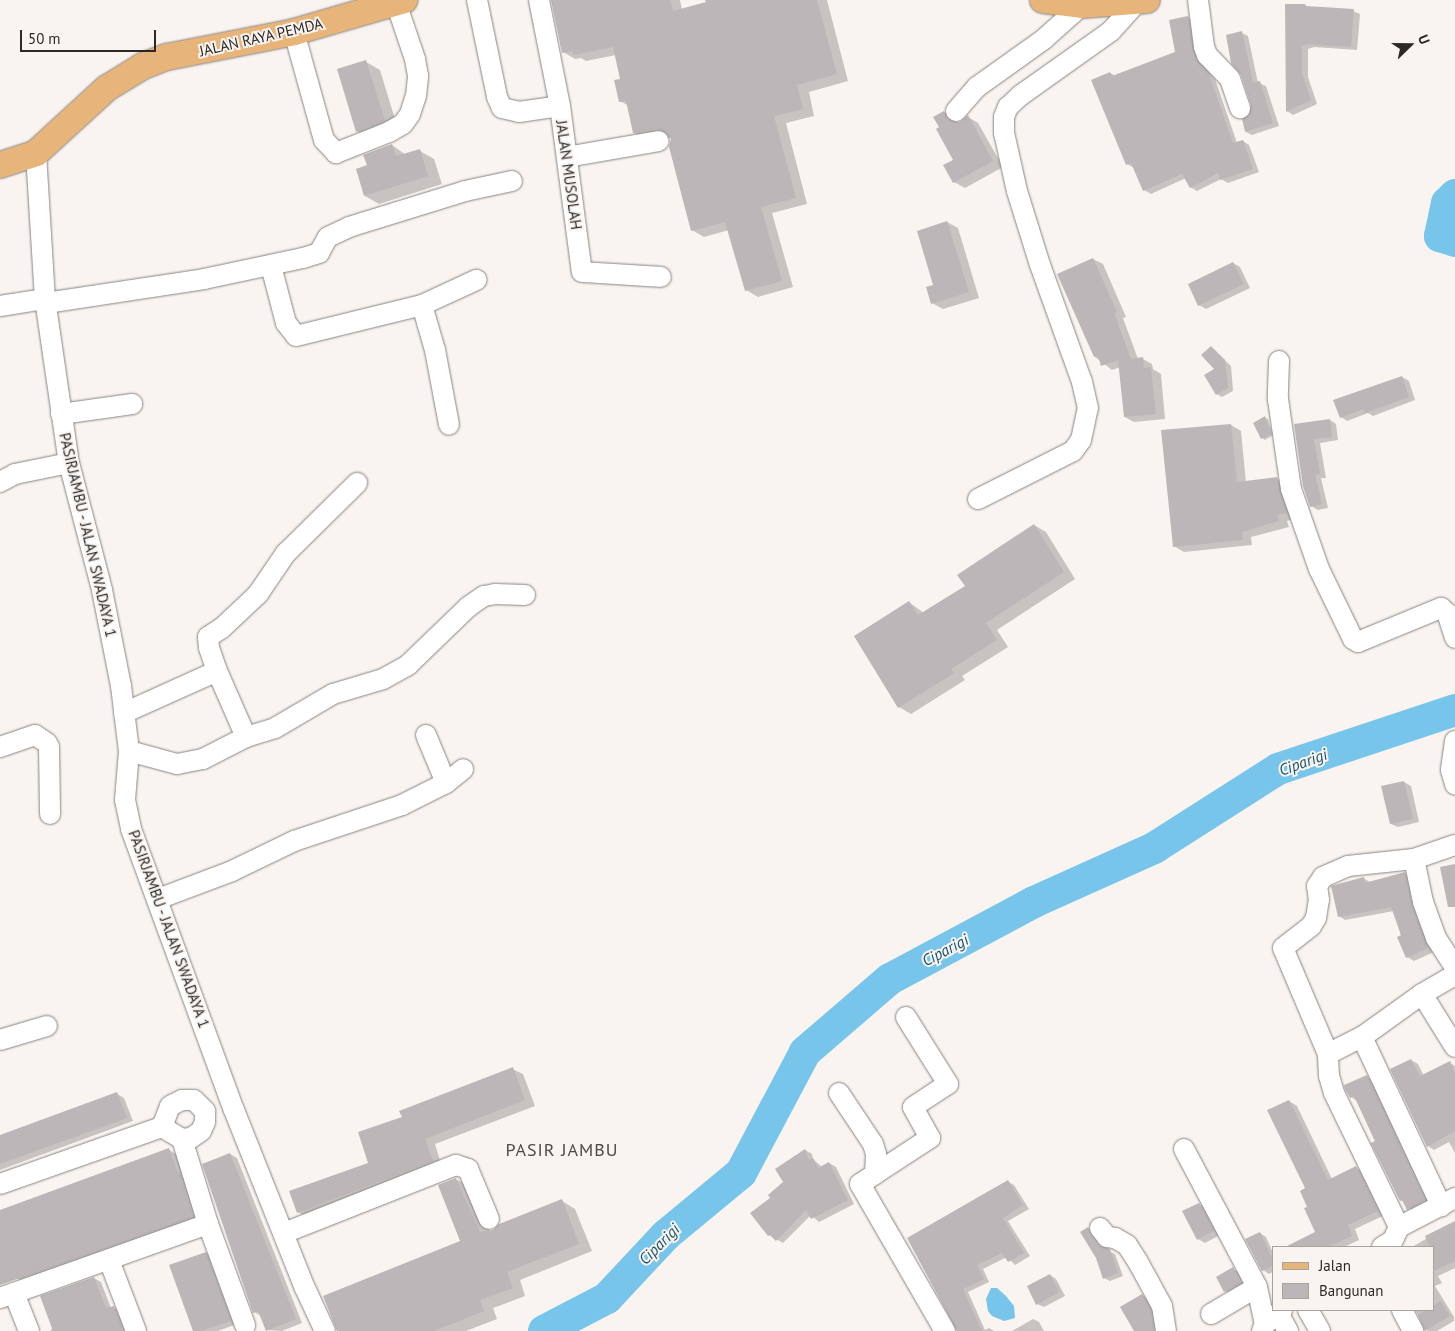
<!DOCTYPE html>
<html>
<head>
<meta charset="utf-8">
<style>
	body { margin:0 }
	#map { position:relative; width:1455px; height:1331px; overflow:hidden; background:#f9f4f0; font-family:"PT Sans",sans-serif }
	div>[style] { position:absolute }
	.water>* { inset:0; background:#77c5eb }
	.shadow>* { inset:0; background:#0003 }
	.river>* { height:32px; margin:-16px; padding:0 16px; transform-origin:16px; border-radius:16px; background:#77c5eb }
	.building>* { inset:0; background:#bcb6b8 }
	.roads { filter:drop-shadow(0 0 1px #888480) drop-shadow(0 0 1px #888480) }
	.minor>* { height:20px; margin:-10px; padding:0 10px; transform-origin:10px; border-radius:10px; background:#fff }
	.major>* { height:26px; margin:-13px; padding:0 13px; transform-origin:13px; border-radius:13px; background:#e7b479 }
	span { translate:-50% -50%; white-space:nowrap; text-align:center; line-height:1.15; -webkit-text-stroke:4px #f9f4f0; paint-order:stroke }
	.street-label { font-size:15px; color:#2b2927 }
	.water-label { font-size:16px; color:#16546e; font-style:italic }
	.quarter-label { font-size:18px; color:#4d4946; letter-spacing:1px }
	.legend { position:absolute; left:1272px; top:1246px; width:162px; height:65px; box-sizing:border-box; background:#f9f4f0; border:1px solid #a7a3a0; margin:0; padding:6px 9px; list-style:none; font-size:15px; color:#2b2927 }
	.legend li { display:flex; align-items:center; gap:10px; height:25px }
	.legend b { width:25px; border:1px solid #a7a3a0 }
	.north { position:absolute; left:1385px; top:20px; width:50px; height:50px; -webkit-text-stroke:4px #f9f4f0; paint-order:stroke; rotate:68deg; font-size:14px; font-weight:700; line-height:20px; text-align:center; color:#2b2927 }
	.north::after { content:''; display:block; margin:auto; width:18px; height:22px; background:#2b2927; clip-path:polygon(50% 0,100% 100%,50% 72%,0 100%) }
	.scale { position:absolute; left:20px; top:30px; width:136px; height:22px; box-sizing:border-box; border:2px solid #2b2927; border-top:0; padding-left:6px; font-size:15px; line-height:18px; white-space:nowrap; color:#2b2927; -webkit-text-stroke:4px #f9f4f0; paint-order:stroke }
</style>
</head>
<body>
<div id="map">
	<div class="water">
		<i style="clip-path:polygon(991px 1288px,997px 1288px,1006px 1296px,1014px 1306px,1015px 1318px,1004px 1321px,992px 1316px,988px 1311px,986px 1299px)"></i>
	</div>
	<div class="shadow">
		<i style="clip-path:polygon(552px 0,680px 0,682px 10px,707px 3px,707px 0,827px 0,848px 81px,809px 92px,814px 116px,786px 123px,807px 204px,772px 213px,793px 287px,758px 297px,746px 290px,729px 230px,704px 237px,692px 230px,672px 138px,646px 140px,634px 133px,629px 106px,620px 101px,621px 80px,616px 55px,586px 61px,581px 58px,575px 59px,563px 52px)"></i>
		<i style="clip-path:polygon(1305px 5px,1310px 8px,1353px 11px,1360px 14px,1357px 50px,1314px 47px,1308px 49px,1308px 77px,1317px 104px,1293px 115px,1287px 111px)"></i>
		<i style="clip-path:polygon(1188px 17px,1194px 21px,1202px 64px,1215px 79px,1237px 143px,1243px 141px,1249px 145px,1259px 172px,1228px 183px,1221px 179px,1197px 191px,1190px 187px,1186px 178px,1151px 194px,1144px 190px,1134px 168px,1127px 164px,1110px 73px,1116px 76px,1177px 53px)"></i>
		<i style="clip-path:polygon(1242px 33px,1248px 36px,1258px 83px,1266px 86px,1279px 126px,1252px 135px,1246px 132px,1253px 105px)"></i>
		<i style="clip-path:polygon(366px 62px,380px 70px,398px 129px,371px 139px,357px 131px)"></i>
		<i style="clip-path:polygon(944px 112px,955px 118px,957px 124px,968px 117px,978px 123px,1003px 167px,965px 188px,954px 182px,945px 166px,955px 160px,941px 128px)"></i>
		<i style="clip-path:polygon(392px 145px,406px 155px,420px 151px,434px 159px,442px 184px,379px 204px,365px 196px,357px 169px,368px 166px)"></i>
		<i style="clip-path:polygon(947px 222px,958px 228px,979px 298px,943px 309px,932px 303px)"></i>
		<i style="clip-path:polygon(1093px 259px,1103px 264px,1126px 317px,1123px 318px,1138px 359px,1143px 359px,1152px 364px,1153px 369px,1161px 374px,1165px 419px,1134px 422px,1125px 417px,1120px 367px,1112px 370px,1095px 357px)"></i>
		<i style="clip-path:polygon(1233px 263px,1240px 267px,1250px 288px,1206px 309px,1199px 305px)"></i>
		<i style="clip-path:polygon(1211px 347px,1231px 366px,1233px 391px,1222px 397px,1217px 394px,1216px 370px)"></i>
		<i style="clip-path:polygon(1402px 377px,1409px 381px,1415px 400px,1373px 416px,1368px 413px,1347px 421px,1341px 417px)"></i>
		<i style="clip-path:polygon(1265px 418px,1268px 419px,1273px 435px,1265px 440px,1262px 438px)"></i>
		<i style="clip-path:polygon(1330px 420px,1336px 424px,1338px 440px,1320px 443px,1326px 478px,1321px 478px,1328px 508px,1318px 510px,1311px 506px,1295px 425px)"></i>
		<i style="clip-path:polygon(1231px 425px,1241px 431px,1246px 483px,1277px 479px,1287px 484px,1296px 518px,1287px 521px,1289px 527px,1251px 537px,1252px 545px,1184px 552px,1174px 546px)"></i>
		<i style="clip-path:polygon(1034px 525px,1046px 532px,1075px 579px,997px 630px,1008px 647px,962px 676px,965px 680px,911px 714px,899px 707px,855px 637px,910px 603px,924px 613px,966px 586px)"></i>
		<i style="clip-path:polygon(1404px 782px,1411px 786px,1419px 822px,1398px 827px,1391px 824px)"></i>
		<i style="clip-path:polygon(1404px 873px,1411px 877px,1434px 952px,1414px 961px,1407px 957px,1394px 911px,1345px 920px,1339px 916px,1363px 878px,1370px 882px)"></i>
		<i style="clip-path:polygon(1411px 1060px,1418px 1064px,1424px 1076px,1450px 1063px,1455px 1066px,1455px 1153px,1449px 1142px,1434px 1150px,1428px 1146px)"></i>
		<i style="clip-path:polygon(512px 1069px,523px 1074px,535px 1106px,435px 1144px,442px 1167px,308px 1218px,298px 1212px,370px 1163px,403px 1118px)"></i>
		<i style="clip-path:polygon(1367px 1077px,1373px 1080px,1431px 1204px,1414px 1212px,1401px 1200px,1357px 1101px,1351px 1097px)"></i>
		<i style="clip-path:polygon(117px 1094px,124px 1098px,133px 1121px,0 1170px,0 1137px)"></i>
		<i style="clip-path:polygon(1289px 1101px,1297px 1106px,1332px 1179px,1356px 1168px,1364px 1172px,1385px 1215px,1355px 1229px,1359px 1240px,1344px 1247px,1288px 1247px,1317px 1233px,1309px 1207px)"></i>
		<i style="clip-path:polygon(169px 1150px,176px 1154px,199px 1220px,27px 1282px,0 1273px,0 1211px)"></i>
		<i style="clip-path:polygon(805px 1150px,812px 1154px,813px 1159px,822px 1167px,829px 1163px,836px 1167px,854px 1204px,819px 1222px,811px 1215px,783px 1243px,769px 1235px,772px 1198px)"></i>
		<i style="clip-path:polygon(230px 1154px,237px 1158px,302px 1323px,282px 1331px,267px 1330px,261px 1316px,254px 1312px)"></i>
		<i style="clip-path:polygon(458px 1180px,472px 1188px,490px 1232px,562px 1201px,575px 1209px,592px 1251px,520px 1280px,525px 1296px,493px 1308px,497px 1319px,466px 1331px,338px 1331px,462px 1241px,440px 1186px)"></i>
		<i style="clip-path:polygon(1008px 1182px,1014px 1185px,1029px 1209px,1008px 1221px,1030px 1256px,1015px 1265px,1007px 1257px,983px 1269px,989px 1282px,968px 1292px,985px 1330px,989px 1328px,994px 1331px,957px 1331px,908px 1238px)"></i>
		<i style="clip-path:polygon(1199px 1204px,1206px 1208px,1220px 1235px,1205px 1243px,1198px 1239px)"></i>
		<i style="clip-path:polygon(1455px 1222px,1455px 1268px,1438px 1276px,1442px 1283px,1435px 1286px,1454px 1317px,1454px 1321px,1437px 1331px,1428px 1331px,1415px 1310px,1434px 1310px,1434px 1247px,1412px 1247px)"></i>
		<i style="clip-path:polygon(1088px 1228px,1094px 1232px,1096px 1239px,1102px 1248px,1115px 1254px,1123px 1276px,1110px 1281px,1104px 1278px,1097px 1257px,1082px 1232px)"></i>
		<i style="clip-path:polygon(1260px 1233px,1266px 1237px,1274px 1255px,1274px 1271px,1269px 1274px,1263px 1270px)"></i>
		<i style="clip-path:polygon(206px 1253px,212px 1257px,237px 1324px,218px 1331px,194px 1331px)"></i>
		<i style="clip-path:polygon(1233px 1269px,1240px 1273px,1247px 1286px,1232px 1295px,1225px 1291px,1217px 1277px)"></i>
		<i style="clip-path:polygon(1050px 1275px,1056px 1279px,1065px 1296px,1044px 1307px,1037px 1304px)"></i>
		<i style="clip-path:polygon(94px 1278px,101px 1282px,111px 1308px,113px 1307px,120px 1311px,128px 1331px,50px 1331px)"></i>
		<i style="clip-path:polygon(1142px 1295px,1148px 1299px,1156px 1314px,1160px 1331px,1136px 1331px)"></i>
		<i style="clip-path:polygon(1033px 1319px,1039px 1322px,1044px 1331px,1012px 1331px)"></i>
	</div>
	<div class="river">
		<i style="left:1455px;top:195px;width:11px;rotate:135deg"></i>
		<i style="left:1447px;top:203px;width:34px;rotate:102deg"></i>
		<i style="left:1440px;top:236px;width:16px;rotate:18deg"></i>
		<i style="left:544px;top:1331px;width:71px;rotate:-27.6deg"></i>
		<i style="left:607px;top:1298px;width:86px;rotate:-46.9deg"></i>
		<i style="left:666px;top:1235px;width:97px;rotate:-39.6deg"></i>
		<i style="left:741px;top:1173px;width:137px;rotate:-62.1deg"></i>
		<i style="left:805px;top:1052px;width:112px;rotate:-40.7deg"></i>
		<i style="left:890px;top:979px;width:163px;rotate:-28.1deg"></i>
		<i style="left:1034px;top:902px;width:132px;rotate:-24.2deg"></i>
		<i style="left:1154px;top:848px;width:147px;rotate:-32.5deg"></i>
		<i style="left:1278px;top:769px;width:187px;rotate:-18.4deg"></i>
	</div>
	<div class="building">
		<i style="clip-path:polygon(551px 0,670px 0,673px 11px,706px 2px,705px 0,817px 0,837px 74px,797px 85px,803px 109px,774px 116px,796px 198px,761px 207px,782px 281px,745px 291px,725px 222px,691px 231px,669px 147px,671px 139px,668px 134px,657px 129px,633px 133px,626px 101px,619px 102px,614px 80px,620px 79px,613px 47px,573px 55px,572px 51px,562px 53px)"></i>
		<i style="clip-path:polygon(1285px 4px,1305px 4px,1306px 6px,1354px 9px,1351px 47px,1307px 44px,1302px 46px,1302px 73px,1311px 100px,1286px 112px)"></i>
		<i style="clip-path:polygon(1188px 16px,1196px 59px,1209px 74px,1233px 143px,1243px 140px,1253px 169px,1220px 180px,1218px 173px,1190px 188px,1182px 174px,1143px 191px,1131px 163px,1126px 165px,1091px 80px,1110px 72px,1112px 76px,1175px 52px,1169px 20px)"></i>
		<i style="clip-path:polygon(1242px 31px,1253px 83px,1260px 81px,1273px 123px,1245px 132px,1242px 119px,1249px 115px,1251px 105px,1241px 75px,1231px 63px,1226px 35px)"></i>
		<i style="clip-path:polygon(366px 60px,385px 121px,356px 132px,337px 69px)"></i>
		<i style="clip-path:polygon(944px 111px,948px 120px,953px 122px,960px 122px,968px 115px,993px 161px,953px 183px,943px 165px,953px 160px,936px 129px,939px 127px,933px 117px)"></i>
		<i style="clip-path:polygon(392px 144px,396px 156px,420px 149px,428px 176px,364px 196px,356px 169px,367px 165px,363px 155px)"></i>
		<i style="clip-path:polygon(947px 221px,969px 292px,931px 304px,926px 287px,933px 285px,917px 231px)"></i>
		<i style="clip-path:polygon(1093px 258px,1117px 312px,1114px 313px,1131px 359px,1143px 357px,1144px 368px,1151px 367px,1156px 414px,1124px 417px,1118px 360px,1101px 366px,1098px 356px,1094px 357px,1057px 274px)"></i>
		<i style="clip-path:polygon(1233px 262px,1244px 284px,1198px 306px,1188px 284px)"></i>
		<i style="clip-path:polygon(1211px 346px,1225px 360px,1228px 388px,1216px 395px,1204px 375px,1214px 369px,1201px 355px)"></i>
		<i style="clip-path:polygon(1402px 376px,1409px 397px,1365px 413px,1363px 409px,1340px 418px,1333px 400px)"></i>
		<i style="clip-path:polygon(1265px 416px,1271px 434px,1261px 439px,1253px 423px)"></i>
		<i style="clip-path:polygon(1330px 419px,1332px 437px,1314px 439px,1320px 474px,1315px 475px,1322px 504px,1310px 507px,1303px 486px,1294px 424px)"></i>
		<i style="clip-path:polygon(1231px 424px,1237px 482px,1277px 477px,1287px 513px,1278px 515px,1279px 521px,1242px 532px,1243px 540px,1173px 547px,1161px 430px)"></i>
		<i style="clip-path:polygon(1034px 524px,1064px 572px,986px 623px,997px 640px,951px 669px,954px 673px,898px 708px,854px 636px,909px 601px,918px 615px,965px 586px,957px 575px)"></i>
		<i style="clip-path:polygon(1404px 781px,1413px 819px,1390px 824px,1381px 786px)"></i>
		<i style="clip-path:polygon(1455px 864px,1455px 907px,1448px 907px,1440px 867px)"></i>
		<i style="clip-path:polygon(1405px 872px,1412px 906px,1428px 948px,1406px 958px,1397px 937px,1401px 935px,1391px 907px,1338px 917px,1331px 886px,1364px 877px,1365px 883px)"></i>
		<i style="clip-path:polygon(1411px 1059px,1420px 1076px,1450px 1061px,1455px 1073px,1455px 1131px,1427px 1147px,1390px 1069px)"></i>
		<i style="clip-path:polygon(513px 1067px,525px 1100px,425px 1139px,433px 1161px,297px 1213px,289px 1191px,368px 1163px,358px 1132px,402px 1117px,399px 1111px)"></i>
		<i style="clip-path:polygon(1367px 1075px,1425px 1200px,1407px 1210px,1402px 1200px,1400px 1201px,1371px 1143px,1375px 1141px,1354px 1096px,1350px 1098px,1345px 1089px,1344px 1085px)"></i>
		<i style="clip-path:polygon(117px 1092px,127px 1118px,0 1164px,0 1135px)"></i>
		<i style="clip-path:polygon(1289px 1100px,1328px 1180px,1356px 1166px,1378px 1211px,1348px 1225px,1352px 1236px,1328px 1247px,1285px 1247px,1315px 1232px,1304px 1208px,1307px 1207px,1300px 1191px,1305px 1188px,1267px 1110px)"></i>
		<i style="clip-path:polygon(169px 1148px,178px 1173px,180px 1173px,193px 1217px,0 1285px,0 1210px)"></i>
		<i style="clip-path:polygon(805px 1149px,809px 1160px,813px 1158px,818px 1168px,829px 1162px,848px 1200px,811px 1219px,806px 1210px,776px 1241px,770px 1235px,768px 1236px,750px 1213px,770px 1198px,768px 1195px,783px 1182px,775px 1169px)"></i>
		<i style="clip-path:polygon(230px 1153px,296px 1319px,266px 1331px,258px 1311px,253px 1313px,202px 1164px)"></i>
		<i style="clip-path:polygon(456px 1178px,480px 1232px,493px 1230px,499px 1224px,562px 1199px,579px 1244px,507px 1272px,513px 1288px,480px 1300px,484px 1311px,434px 1331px,337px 1331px,323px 1296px,460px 1241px,438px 1185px)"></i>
		<i style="clip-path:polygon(1008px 1180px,1023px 1205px,1003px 1218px,1024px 1253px,1008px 1262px,1002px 1253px,977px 1265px,984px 1279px,963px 1289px,982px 1331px,957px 1331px,907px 1238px)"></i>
		<i style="clip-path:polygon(1199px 1203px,1214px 1231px,1197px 1240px,1182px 1211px)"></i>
		<i style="clip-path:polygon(1455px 1221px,1455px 1261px,1434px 1271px,1434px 1247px,1430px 1247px,1425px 1236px)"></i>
		<i style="clip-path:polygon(1088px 1227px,1090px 1235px,1098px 1245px,1110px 1249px,1118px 1273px,1103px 1279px,1096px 1258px,1080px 1232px)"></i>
		<i style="clip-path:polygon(1260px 1232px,1274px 1262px,1274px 1265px,1262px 1271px,1245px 1239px)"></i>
		<i style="clip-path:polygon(206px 1252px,231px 1321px,201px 1331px,193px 1331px,169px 1265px)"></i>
		<i style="clip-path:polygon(1233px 1267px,1241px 1283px,1224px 1292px,1216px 1277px)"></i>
		<i style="clip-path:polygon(1050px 1274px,1059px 1292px,1036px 1305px,1027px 1286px)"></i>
		<i style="clip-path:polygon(94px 1277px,106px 1308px,114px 1306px,123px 1331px,53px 1331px,40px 1296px)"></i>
		<i style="clip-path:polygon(1142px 1294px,1151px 1310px,1154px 1331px,1134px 1331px,1120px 1307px)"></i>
		<i style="clip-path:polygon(1441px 1301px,1450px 1316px,1425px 1331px,1418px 1315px,1427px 1310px,1434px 1310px,1434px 1305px)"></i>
	</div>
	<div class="roads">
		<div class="minor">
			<i style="left:477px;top:0;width:99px;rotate:78.3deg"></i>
			<i style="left:497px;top:97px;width:12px;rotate:66deg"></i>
			<i style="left:502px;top:108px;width:17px;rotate:13deg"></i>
			<i style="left:519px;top:112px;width:41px;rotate:-8.3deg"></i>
			<i style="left:539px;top:0;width:108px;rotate:78.8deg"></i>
			<i style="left:560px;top:106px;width:167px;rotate:82.5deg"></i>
			<i style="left:582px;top:272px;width:79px;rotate:3.6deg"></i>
			<i style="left:1198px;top:0;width:47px;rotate:82.7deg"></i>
			<i style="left:1204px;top:47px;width:9px;rotate:69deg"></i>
			<i style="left:1207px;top:55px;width:33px;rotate:46deg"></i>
			<i style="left:1230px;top:79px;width:31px;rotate:71deg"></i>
			<i style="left:294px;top:32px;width:112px;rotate:74.5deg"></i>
			<i style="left:324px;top:140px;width:18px;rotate:47deg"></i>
			<i style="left:336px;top:153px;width:57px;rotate:-21.6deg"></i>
			<i style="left:389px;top:132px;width:16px;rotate:-30deg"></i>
			<i style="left:403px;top:124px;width:12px;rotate:-55deg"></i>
			<i style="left:410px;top:114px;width:19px;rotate:-72deg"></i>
			<i style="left:416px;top:96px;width:20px;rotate:-84deg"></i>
			<i style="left:418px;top:76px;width:17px;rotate:-100deg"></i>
			<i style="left:415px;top:59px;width:59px;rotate:-108.7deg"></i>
			<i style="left:956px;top:111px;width:32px;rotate:-49deg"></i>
			<i style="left:977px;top:87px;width:82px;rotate:-35.6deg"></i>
			<i style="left:1044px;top:39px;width:51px;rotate:-41.8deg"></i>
			<i style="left:36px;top:153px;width:146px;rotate:86.5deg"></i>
			<i style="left:45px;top:299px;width:166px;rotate:81.7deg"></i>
			<i style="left:69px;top:463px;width:131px;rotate:75.4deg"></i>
			<i style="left:102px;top:590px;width:98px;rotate:78.8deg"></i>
			<i style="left:121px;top:686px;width:65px;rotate:83deg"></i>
			<i style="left:129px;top:751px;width:49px;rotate:94.7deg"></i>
			<i style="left:125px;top:800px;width:30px;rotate:78deg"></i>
			<i style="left:131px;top:829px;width:299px;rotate:69.9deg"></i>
			<i style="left:234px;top:1110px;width:192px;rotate:68.3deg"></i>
			<i style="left:305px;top:1288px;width:47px;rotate:65.1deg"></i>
			<i style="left:567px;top:157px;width:93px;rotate:-9.9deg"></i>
			<i style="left:271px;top:266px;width:59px;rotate:75.3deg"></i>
			<i style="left:286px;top:323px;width:16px;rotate:52deg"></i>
			<i style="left:296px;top:336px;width:130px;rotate:-13.8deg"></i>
			<i style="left:422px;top:305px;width:60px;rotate:-24.8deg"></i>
			<i style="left:46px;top:303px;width:160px;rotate:-8.6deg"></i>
			<i style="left:204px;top:279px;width:101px;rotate:-12deg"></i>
			<i style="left:303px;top:258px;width:17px;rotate:-17deg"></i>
			<i style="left:319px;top:253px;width:18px;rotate:-61deg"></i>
			<i style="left:328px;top:237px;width:23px;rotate:-25deg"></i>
			<i style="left:349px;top:227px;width:121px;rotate:-17.2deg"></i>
			<i style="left:465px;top:191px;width:48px;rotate:-12deg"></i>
			<i style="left:422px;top:305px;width:47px;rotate:73.9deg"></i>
			<i style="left:435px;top:350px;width:76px;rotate:79.4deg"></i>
			<i style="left:0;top:306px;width:46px;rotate:-8.8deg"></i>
			<i style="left:1279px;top:361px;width:38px;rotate:92deg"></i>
			<i style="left:1278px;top:399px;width:91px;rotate:81.8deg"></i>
			<i style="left:1291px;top:489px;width:85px;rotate:70.7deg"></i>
			<i style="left:1319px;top:569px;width:78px;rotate:64.1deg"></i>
			<i style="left:1353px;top:639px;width:6px;rotate:31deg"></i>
			<i style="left:1358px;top:642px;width:90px;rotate:-22.3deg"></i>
			<i style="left:1441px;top:608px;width:8px;rotate:40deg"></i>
			<i style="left:1447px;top:613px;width:26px;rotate:72deg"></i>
			<i style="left:61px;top:414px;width:72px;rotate:-8deg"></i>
			<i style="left:0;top:482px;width:17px;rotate:-28deg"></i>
			<i style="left:15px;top:474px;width:55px;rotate:-11.5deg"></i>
			<i style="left:978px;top:499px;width:106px;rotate:-26.8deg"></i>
			<i style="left:1073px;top:451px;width:14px;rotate:-54deg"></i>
			<i style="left:1081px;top:440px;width:33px;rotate:-78deg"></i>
			<i style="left:1088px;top:408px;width:27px;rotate:-103deg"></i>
			<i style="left:1082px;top:382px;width:124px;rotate:-109.7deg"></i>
			<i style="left:1040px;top:265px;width:77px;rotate:-107.3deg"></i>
			<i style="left:1017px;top:191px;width:59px;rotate:-102.6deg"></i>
			<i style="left:1004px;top:133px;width:16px;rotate:-90deg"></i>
			<i style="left:1004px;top:117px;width:11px;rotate:-68deg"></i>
			<i style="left:1008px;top:107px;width:18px;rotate:-43deg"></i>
			<i style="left:1021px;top:95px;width:110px;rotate:-35.4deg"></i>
			<i style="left:1111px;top:31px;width:40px;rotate:-48deg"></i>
			<i style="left:124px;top:713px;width:102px;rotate:-24.3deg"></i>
			<i style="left:426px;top:735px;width:52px;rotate:67.4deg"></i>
			<i style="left:246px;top:737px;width:72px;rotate:-113.7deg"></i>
			<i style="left:217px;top:671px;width:24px;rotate:-109deg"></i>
			<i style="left:209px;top:648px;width:11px;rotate:-95deg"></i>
			<i style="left:208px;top:637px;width:17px;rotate:-33deg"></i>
			<i style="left:222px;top:628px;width:50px;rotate:-43.4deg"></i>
			<i style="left:258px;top:594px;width:50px;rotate:-55.7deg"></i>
			<i style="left:286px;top:553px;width:100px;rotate:-44.6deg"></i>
			<i style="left:1455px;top:741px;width:29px;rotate:98deg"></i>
			<i style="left:1451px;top:770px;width:15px;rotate:74deg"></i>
			<i style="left:0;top:747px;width:37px;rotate:-19deg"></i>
			<i style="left:35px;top:735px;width:14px;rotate:34deg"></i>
			<i style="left:47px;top:743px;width:4px;rotate:63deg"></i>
			<i style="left:49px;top:747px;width:67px;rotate:89.1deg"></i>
			<i style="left:129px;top:751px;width:50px;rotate:15.2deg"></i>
			<i style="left:177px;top:764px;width:26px;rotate:-11deg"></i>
			<i style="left:203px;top:759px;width:48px;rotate:-27.1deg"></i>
			<i style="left:246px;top:737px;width:30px;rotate:-17deg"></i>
			<i style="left:275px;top:728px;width:67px;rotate:-30.4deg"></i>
			<i style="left:333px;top:694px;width:52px;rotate:-16.7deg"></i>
			<i style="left:383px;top:679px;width:29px;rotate:-29deg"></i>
			<i style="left:408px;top:665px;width:83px;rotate:-44deg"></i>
			<i style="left:468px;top:607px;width:19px;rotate:-35deg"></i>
			<i style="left:484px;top:596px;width:11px;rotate:-10deg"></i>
			<i style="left:495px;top:594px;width:30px;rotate:2deg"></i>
			<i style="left:1414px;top:859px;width:44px;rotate:78.2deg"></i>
			<i style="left:1423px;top:902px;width:38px;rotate:70deg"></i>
			<i style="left:1436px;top:938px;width:35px;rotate:57deg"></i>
			<i style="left:158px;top:899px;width:79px;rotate:-20.7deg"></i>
			<i style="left:232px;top:871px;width:69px;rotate:-25.8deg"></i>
			<i style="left:294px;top:841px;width:114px;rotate:-18.4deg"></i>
			<i style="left:402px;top:805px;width:49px;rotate:-26.6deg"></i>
			<i style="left:446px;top:783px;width:22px;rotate:-39deg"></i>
			<i style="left:1422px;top:994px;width:38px;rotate:-30deg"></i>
			<i style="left:1362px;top:1037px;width:187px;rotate:64.9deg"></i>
			<i style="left:0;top:1040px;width:49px;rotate:-16.6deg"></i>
			<i style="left:1328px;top:1054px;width:38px;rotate:-27deg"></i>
			<i style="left:1362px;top:1037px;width:74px;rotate:-35.6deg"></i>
			<i style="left:1422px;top:994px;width:62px;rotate:58.1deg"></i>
			<i style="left:839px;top:1093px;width:61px;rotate:56.3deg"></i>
			<i style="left:873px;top:1144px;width:10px;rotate:73deg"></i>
			<i style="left:876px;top:1154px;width:20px;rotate:93deg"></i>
			<i style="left:875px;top:1174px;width:18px;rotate:146deg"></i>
			<i style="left:860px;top:1184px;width:170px;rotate:60deg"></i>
			<i style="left:182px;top:1100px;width:12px"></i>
			<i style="left:194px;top:1100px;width:16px;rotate:45deg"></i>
			<i style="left:205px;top:1111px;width:11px;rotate:90deg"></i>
			<i style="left:205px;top:1122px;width:10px;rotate:114deg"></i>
			<i style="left:201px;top:1131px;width:12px;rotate:145deg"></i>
			<i style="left:191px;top:1138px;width:9px;rotate:174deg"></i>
			<i style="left:182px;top:1139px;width:23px;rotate:-149deg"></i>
			<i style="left:162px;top:1127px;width:22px;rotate:-69deg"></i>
			<i style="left:170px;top:1106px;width:13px;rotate:-27deg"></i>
			<i style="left:182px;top:1139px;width:89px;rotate:73deg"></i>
			<i style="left:208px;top:1224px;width:108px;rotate:69.9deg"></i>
			<i style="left:1184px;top:1149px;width:156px;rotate:62.1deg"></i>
			<i style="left:1257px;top:1287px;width:38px;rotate:78deg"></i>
			<i style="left:875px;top:1174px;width:66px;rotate:-33.2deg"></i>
			<i style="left:930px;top:1138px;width:35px;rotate:-119deg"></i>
			<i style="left:913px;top:1107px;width:42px;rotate:-33.3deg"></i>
			<i style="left:948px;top:1084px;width:79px;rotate:-122.1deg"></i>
			<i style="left:0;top:1184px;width:172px;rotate:-19.4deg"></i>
			<i style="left:1399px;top:1227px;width:149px;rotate:-115.9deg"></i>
			<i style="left:1334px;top:1093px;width:18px;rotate:-106deg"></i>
			<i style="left:1329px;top:1076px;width:22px;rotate:-93deg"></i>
			<i style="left:1328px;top:1054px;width:115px;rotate:-113deg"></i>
			<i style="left:1283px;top:948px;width:36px;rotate:-38deg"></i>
			<i style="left:1311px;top:926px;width:9px;rotate:-58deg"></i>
			<i style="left:1316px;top:918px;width:18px;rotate:-81deg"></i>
			<i style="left:1319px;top:900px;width:14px;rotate:-98deg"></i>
			<i style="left:1317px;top:886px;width:11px;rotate:-56deg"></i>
			<i style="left:1323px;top:877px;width:27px;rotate:-24deg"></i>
			<i style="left:1348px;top:866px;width:66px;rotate:-6.1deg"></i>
			<i style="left:1414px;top:859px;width:43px;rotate:-18.9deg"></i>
			<i style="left:1100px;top:1228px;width:11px;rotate:52deg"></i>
			<i style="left:1107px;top:1237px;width:8px;rotate:7deg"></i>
			<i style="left:1115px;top:1238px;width:14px;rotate:30deg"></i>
			<i style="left:1127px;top:1245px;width:20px;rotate:57deg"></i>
			<i style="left:1138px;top:1262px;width:50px;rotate:61.4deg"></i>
			<i style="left:1162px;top:1306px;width:25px;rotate:81deg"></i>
			<i style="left:284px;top:1233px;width:185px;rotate:-21.6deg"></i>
			<i style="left:456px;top:1165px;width:13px;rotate:18deg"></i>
			<i style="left:468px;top:1169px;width:54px;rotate:67.2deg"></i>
			<i style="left:1382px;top:1247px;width:13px;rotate:-32deg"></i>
			<i style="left:1393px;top:1240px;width:14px;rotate:-65deg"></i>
			<i style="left:1399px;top:1227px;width:63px;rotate:-27.4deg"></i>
			<i style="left:109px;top:1260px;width:76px;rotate:69.2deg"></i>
			<i style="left:14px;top:1293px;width:41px;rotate:68.5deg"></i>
			<i style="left:0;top:1298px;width:221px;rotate:-19.6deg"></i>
			<i style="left:1308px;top:1310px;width:24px;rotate:60deg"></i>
			<i style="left:1402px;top:1310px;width:24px;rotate:62deg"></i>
			<i style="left:1278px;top:1313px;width:21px;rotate:61deg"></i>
			<i style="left:1211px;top:1314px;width:53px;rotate:-30.4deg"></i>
			<i style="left:1262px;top:1331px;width:8px;rotate:-67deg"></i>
			<i style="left:1265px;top:1324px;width:22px;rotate:-39deg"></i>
		</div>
		<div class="major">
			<i style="left:1043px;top:0;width:39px;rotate:7deg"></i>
			<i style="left:1082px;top:5px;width:65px;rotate:-4.4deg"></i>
			<i style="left:0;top:165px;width:38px;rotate:-18deg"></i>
			<i style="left:36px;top:153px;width:96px;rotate:-42.5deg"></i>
			<i style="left:107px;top:88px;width:42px;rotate:-31.4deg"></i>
			<i style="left:143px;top:66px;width:26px;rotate:-21deg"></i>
			<i style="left:167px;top:57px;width:129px;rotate:-11.1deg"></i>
			<i style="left:294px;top:32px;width:115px;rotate:-16.2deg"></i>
		</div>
	</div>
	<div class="street-label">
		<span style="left:261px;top:37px;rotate:-13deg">JALAN RAYA PEMDA</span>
		<span style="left:569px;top:175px;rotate:82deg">JALAN MUSOLAH</span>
		<span style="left:88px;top:535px;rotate:77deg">PASIRJAMBU - JALAN SWADAYA 1</span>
		<span style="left:169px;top:929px;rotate:70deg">PASIRJAMBU - JALAN SWADAYA 1</span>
	</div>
	<div class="water-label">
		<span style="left:1303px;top:762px;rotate:-20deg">Ciparigi</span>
		<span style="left:945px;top:950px;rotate:-28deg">Ciparigi</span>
		<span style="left:659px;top:1244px;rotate:-45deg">Ciparigi</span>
	</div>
	<div class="quarter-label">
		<span style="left:562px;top:1150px">PASIR JAMBU</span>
	</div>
	<ul class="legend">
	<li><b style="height:6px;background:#e7b479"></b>Jalan</li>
	<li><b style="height:14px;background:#bcb6b8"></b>Bangunan</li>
	</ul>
	<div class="north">U</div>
	<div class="scale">50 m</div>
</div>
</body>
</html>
